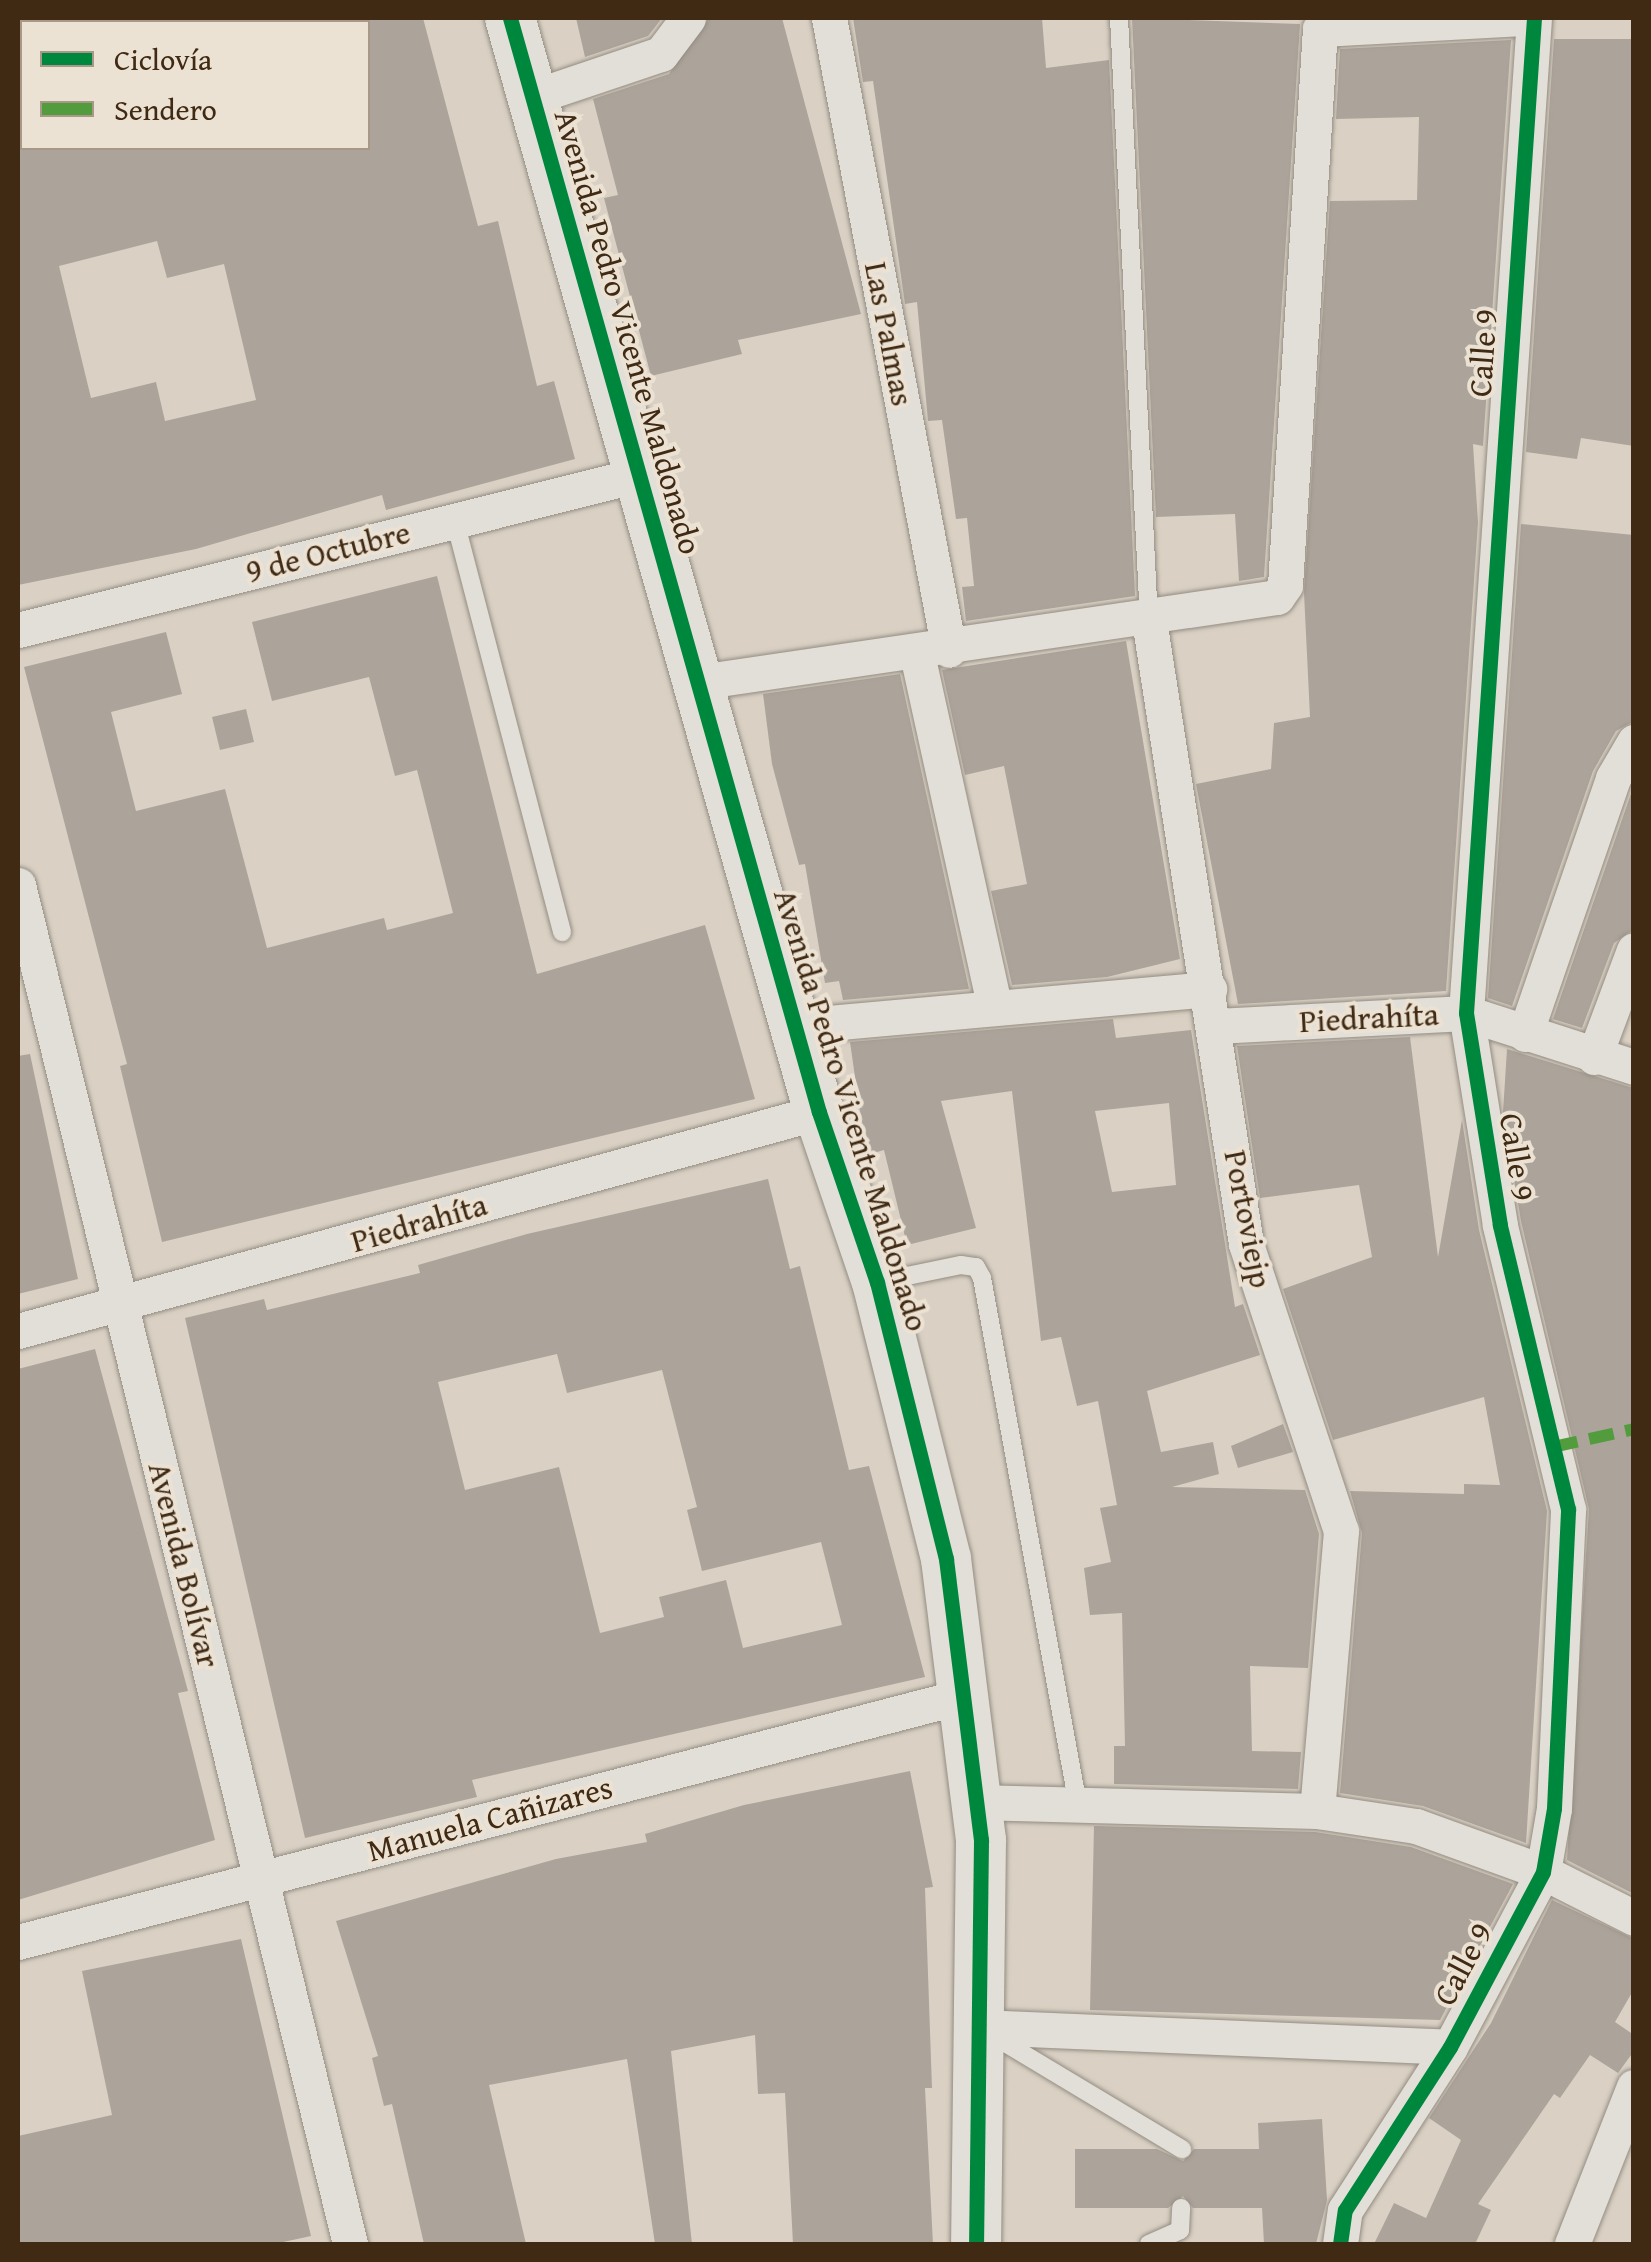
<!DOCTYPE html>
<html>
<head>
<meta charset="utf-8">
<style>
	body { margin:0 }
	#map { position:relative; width:1651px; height:2262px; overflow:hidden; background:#dad1c4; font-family:"Gentium Book Plus",serif }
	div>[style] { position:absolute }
	.building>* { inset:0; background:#aca49a }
	.roads { filter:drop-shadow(0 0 2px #948c82) drop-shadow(0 0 2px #948c82) }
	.lane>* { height:18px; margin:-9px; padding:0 9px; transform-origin:9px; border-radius:9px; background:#e2ded8 }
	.street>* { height:35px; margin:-17.5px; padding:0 17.5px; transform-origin:17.5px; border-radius:17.5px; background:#e2ded8 }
	.secondary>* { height:50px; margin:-25px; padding:0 25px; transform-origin:25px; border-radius:25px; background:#e2ded8 }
	.quiet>* { height:12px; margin-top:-6px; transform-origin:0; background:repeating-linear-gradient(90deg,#539c3d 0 25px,transparent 0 37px) }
	.cycleway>* { height:15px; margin:-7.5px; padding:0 7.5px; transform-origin:7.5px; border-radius:7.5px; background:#00873e }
	span { translate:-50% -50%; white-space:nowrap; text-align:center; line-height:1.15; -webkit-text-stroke:8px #ece2d3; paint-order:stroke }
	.street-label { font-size:32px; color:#402a14 }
	.frame { position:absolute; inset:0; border:20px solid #402a14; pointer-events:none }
	.legend { position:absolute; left:20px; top:20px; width:350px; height:130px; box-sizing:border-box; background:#ece2d3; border:2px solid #a79887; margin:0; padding:12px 18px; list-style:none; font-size:30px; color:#402a14 }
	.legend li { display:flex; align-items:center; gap:20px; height:50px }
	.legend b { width:50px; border:2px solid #a79887 }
</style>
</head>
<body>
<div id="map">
	<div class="building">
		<i style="clip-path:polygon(evenodd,368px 18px,423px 18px,478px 226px,498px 221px,537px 386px,554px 381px,575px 459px,386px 510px,382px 495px,196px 549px,18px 585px,18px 148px,368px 148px,368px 18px,157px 241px,167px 278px,224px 264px,256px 400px,165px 421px,156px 382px,91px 398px,59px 266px,157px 241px)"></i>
		<i style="clip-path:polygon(576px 18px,662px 18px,648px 36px,585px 57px)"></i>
		<i style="clip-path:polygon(709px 18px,782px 18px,861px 314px,738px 340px,742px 354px,651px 376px,604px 198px,618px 195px,593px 99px,669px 74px)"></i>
		<i style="clip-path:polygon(853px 18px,1042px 18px,1046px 68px,1109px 60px,1135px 596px,966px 621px,962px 587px,974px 586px,967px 518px,956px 519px,942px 420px,928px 421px,917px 302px,905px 304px,873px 81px,863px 82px)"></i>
		<i style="clip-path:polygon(1132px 18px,1300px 24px,1264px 577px,1239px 581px,1235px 514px,1156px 517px)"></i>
		<i style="clip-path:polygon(1554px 39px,1634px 39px,1634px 446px,1581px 438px,1577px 459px,1526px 452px)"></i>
		<i style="clip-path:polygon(1511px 40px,1483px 446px,1473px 444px,1478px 522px,1446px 991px,1238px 1004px,1196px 784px,1271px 769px,1274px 723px,1310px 717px,1304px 593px,1330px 201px,1417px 200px,1419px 117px,1336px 119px,1340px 49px)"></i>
		<i style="clip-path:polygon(1521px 524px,1634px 535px,1634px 721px,1616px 731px,1593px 771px,1512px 1006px,1488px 998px)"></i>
		<i style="clip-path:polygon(437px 576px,537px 974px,705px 925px,755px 1099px,162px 1242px,120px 1066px,127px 1064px,24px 667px,166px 632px,182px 694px,111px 712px,136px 811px,225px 789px,267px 948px,384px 918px,387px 930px,453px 913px,417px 770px,395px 776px,369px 677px,272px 701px,252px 622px)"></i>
		<i style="clip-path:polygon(1126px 641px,1180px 959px,1107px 977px,1012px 985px,991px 891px,1027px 884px,1004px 766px,965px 775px,942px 670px)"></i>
		<i style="clip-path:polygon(900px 674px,969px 989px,843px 1000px,839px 981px,825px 983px,805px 864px,799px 865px,772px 764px,763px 694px)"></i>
		<i style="clip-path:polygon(246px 709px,254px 742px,220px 750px,212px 717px)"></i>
		<i style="clip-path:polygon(1634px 785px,1634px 929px,1614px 943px,1582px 1028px,1553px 1019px)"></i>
		<i style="clip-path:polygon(evenodd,1113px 1019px,1116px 1038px,1191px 1030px,1235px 1307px,1243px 1304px,1260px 1355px,1147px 1391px,1161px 1452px,1213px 1442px,1219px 1474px,1172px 1487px,1305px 1490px,1319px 1534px,1308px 1668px,1250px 1666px,1252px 1751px,1301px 1752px,1298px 1789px,1114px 1784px,1114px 1746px,1125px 1746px,1122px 1613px,1090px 1615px,1084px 1568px,1111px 1562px,1100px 1508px,1117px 1505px,1098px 1401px,1077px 1406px,1061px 1337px,1041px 1341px,1012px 1091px,941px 1101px,976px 1228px,907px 1245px,884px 1150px,870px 1154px,861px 1119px,850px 1042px,1113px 1019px,1169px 1103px,1176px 1185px,1112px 1192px,1095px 1111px,1169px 1103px)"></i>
		<i style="clip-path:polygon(1410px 1037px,1438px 1257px,1462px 1120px,1479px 1230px,1547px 1511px,1526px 1843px,1423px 1806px,1340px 1793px,1362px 1533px,1350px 1491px,1464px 1494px,1464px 1484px,1500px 1485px,1484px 1397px,1333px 1440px,1283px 1289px,1372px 1257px,1359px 1185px,1260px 1198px,1237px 1046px)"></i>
		<i style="clip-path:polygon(1507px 1049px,1633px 1088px,1634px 1894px,1567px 1860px,1589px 1509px,1521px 1221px,1503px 1112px)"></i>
		<i style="clip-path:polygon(30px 1054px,78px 1279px,18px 1294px,18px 1056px)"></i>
		<i style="clip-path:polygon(evenodd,768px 1179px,790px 1269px,800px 1266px,849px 1470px,869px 1466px,925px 1677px,472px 1780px,477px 1797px,305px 1838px,185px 1318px,264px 1299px,267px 1310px,420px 1273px,418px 1265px,527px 1234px,768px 1179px,557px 1354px,567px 1393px,662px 1370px,697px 1507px,687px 1510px,702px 1571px,821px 1542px,842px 1625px,743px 1648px,726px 1580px,659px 1597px,664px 1617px,600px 1633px,559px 1467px,465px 1490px,438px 1382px,557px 1354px)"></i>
		<i style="clip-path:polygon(95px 1349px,188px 1691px,178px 1693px,215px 1840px,18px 1900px,18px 1369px)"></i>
		<i style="clip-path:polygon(1283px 1424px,1293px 1452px,1238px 1468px,1231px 1446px)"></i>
		<i style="clip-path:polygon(910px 1771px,933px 1887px,925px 1888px,932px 2088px,925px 2088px,933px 2244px,793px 2244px,785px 2093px,758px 2094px,755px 2035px,671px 2051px,692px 2244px,655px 2244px,627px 2059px,489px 2085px,526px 2244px,424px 2244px,392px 2104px,384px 2106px,372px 2058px,378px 2056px,336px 1921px,556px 1859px,647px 1842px,645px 1834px,744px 1805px)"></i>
		<i style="clip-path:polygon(1094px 1826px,1315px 1832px,1411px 1847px,1513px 1884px,1440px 2020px,1090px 2010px)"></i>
		<i style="clip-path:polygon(1552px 1900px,1634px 1939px,1634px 1989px,1615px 2022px,1634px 2035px,1634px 2051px,1618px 2073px,1590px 2055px,1560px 2098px,1554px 2094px,1478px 2204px,1491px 2210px,1476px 2242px,1482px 2244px,1374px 2244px,1394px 2203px,1426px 2218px,1461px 2140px,1429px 2118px,1491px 2023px)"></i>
		<i style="clip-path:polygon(241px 1939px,311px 2236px,274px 2244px,18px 2244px,18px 2136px,112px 2115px,82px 1971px)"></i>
		<i style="clip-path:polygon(1322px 2119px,1327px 2200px,1316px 2244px,1264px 2244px,1262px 2208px,1193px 2208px,1183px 2196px,1168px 2208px,1075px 2208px,1075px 2149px,1157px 2149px,1183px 2161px,1194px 2149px,1259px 2149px,1258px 2123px)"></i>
	</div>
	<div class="roads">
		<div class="lane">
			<i style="left:1119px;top:18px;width:603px;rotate:87.15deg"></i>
			<i style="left:455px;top:521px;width:425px;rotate:75.4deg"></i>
			<i style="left:878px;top:1282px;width:85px;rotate:-11.6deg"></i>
			<i style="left:961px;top:1265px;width:15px;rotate:8deg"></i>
			<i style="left:976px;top:1267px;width:13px;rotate:61deg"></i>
			<i style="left:982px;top:1278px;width:536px;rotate:79.68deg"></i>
			<i style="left:992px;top:2035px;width:222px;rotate:31deg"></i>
			<i style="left:1149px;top:2244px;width:34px;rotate:-24deg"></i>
			<i style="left:1180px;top:2230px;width:22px;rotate:-87deg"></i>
		</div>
		<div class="street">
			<i style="left:829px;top:18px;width:643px;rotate:79.25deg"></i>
			<i style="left:39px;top:22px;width:18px;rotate:-13deg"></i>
			<i style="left:533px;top:97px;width:135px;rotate:-18.6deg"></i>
			<i style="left:661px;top:54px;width:45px;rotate:-53.1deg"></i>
			<i style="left:1149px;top:620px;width:631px;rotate:81.16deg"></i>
			<i style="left:1246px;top:1244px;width:302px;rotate:71.7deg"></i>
			<i style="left:1341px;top:1531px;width:281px;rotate:94.9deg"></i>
			<i style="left:18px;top:630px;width:639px;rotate:-14.04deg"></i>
			<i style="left:917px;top:654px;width:362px;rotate:77.6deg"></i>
			<i style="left:699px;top:682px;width:584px;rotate:-8.37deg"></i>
			<i style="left:1277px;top:597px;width:14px;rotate:-56deg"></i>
			<i style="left:1285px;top:585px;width:557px;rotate:-86.4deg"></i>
			<i style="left:1320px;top:29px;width:204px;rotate:-3.1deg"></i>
			<i style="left:18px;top:885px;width:1399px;rotate:76.27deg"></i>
			<i style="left:795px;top:1026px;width:416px;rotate:-5.1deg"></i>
			<i style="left:1216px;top:1026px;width:250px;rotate:-3deg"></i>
			<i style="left:1466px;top:1013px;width:176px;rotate:17.8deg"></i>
			<i style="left:1525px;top:1034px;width:271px;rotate:-71deg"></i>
			<i style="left:1613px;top:778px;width:42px;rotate:-59.7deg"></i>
			<i style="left:1594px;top:1057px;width:114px;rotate:-69.5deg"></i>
			<i style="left:18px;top:1331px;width:830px;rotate:-15.29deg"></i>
			<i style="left:976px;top:1802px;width:341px;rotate:1.5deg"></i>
			<i style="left:1317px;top:1811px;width:100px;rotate:8.6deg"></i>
			<i style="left:1416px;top:1826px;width:135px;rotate:19.9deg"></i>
			<i style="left:1543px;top:1872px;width:102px;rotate:26.8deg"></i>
			<i style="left:18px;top:1942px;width:976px;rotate:-14.59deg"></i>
			<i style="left:979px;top:2027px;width:471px;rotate:2.4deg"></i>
			<i style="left:1340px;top:2244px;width:34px;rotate:-82deg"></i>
			<i style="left:1345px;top:2210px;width:194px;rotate:-57.2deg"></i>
			<i style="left:1450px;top:2047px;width:198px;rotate:-62deg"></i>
			<i style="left:1543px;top:1872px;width:65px;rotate:-80.2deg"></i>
			<i style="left:1554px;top:1808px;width:299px;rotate:-87.3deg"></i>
			<i style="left:1568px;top:1509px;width:292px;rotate:-103.5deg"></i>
			<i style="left:1500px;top:1225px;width:215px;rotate:-99.1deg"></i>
			<i style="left:1466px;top:1013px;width:997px;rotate:-86.09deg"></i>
			<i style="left:1572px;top:2244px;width:169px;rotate:-68.5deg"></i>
		</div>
		<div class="secondary">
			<i style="left:510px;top:18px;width:1137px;rotate:74.23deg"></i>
			<i style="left:819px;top:1112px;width:180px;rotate:71.2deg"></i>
			<i style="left:877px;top:1282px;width:285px;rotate:76deg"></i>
			<i style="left:946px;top:1559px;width:283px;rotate:82.9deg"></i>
			<i style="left:981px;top:1840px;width:404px;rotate:90.7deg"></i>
		</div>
	</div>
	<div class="quiet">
		<i style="left:1553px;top:1447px;width:83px;rotate:-12.5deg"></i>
	</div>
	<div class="cycleway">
		<i style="left:510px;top:18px;width:1137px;rotate:74.23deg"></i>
		<i style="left:819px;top:1112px;width:180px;rotate:71.2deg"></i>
		<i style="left:877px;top:1282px;width:285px;rotate:76deg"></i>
		<i style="left:946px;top:1559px;width:283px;rotate:82.9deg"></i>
		<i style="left:981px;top:1840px;width:404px;rotate:90.7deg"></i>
		<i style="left:1340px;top:2244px;width:34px;rotate:-82deg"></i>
		<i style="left:1345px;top:2210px;width:194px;rotate:-57.2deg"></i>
		<i style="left:1450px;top:2047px;width:198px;rotate:-62deg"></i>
		<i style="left:1543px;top:1872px;width:65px;rotate:-80.2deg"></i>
		<i style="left:1554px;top:1808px;width:299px;rotate:-87.3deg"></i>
		<i style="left:1568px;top:1509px;width:292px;rotate:-103.5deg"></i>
		<i style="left:1500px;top:1225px;width:215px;rotate:-99.1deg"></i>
		<i style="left:1466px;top:1013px;width:997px;rotate:-86.09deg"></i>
	</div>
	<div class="street-label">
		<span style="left:628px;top:332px;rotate:74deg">Avenida Pedro Vicente Maldonado</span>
		<span style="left:889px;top:334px;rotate:79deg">Las Palmas</span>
		<span style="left:1483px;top:353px;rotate:-86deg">Calle 9</span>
		<span style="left:328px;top:552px;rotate:-14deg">9 de Octubre</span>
		<span style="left:1369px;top:1018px;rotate:-3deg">Piedrahíta</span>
		<span style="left:851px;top:1110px;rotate:73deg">Avenida Pedro Vicente Maldonado</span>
		<span style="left:1517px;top:1157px;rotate:81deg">Calle 9</span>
		<span style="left:1248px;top:1219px;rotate:79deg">Portoviejp</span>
		<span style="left:419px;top:1223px;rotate:-16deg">Piedrahíta</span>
		<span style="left:184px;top:1565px;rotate:76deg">Avenida Bolívar</span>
		<span style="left:490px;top:1819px;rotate:-15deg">Manuela Cañizares</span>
		<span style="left:1463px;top:1964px;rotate:-62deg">Calle 9</span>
	</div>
	<div class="frame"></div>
	<ul class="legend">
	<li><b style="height:12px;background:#00873e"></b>Ciclovía</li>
	<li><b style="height:12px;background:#539c3d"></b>Sendero</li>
	</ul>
</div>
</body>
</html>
